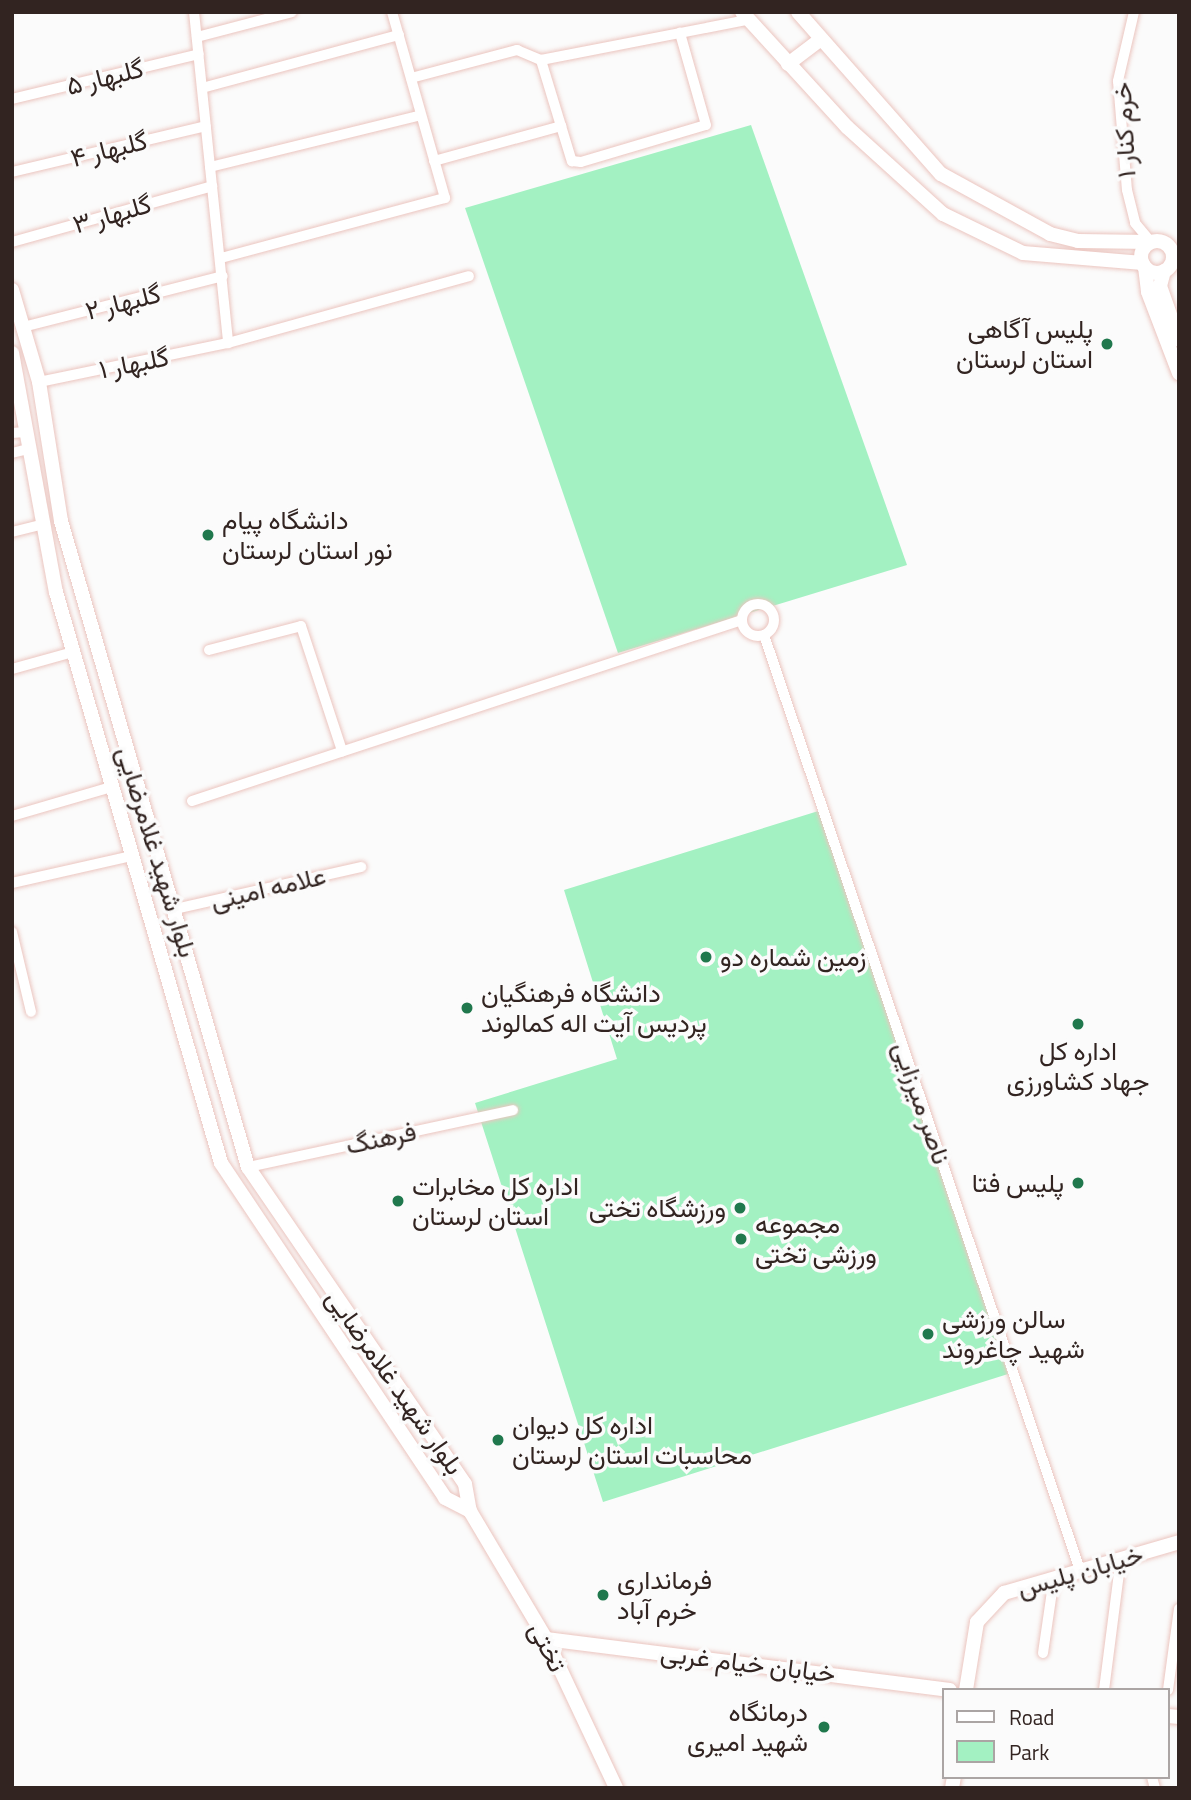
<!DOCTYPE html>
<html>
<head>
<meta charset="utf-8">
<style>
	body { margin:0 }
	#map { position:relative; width:1191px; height:1800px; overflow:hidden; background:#fbfbfb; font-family:"Titillium Web",Vazirmatn,sans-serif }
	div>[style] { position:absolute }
	.green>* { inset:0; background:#a3f1c2 }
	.roads { filter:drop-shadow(0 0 2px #ebc5bf) drop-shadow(0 0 2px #ebc5bf) }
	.street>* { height:10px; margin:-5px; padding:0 5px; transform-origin:5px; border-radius:5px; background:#fff }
	.street>.ring { margin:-5px; padding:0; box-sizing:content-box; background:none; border:10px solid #fff; border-radius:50% }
	.secondary>* { height:14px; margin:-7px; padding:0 7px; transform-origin:7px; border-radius:7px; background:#fff }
	.secondary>.ring { margin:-7px; padding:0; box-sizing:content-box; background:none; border:14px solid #fff; border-radius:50% }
	.dots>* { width:19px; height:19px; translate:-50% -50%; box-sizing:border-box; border:4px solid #fbfbfb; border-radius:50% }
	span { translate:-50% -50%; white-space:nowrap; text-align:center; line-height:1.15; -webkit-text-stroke:7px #fbfbfb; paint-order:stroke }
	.street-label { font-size:26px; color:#322421 }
	.poi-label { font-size:26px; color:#322421 }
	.right { translate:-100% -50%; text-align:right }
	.left { translate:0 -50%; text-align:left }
	.frame { position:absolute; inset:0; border:14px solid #322421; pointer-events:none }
	.legend { position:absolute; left:942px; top:1688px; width:228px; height:91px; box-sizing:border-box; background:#fbfbfb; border:2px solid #aba5a4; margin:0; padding:9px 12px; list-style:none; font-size:21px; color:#322421 }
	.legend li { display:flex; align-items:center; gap:14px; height:35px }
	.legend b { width:35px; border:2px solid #aba5a4 }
</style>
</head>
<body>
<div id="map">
	<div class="green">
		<i style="clip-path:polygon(751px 125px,907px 565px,618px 653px,465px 208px)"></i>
		<i style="clip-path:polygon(828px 808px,1008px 1374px,603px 1502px,475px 1103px,617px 1059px,564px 890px)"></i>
	</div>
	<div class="roads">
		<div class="street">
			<i style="left:194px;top:12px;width:333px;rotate:84.1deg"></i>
			<i style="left:1134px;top:12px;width:71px;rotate:103.1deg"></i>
			<i style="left:1118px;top:81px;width:109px;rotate:85.3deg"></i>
			<i style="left:1127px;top:190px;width:34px;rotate:76deg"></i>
			<i style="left:1135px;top:223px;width:25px;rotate:50deg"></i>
			<i style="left:197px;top:37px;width:98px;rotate:-14.7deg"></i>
			<i style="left:411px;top:78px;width:110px;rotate:-14.8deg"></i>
			<i style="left:517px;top:50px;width:26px;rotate:23deg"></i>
			<i style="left:541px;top:60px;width:210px;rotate:-11deg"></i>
			<i style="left:202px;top:88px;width:204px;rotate:-15.1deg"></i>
			<i style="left:12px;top:99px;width:192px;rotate:-13.5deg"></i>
			<i style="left:561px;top:126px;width:37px;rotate:73deg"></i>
			<i style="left:572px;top:161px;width:9px;rotate:6deg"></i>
			<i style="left:581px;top:162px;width:130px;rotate:-16.5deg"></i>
			<i style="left:706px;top:125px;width:96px;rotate:-105.8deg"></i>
			<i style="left:434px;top:161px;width:132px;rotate:-15.4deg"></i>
			<i style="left:561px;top:126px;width:69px;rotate:-106.9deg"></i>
			<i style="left:210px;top:167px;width:217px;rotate:-13.8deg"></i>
			<i style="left:12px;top:172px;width:199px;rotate:-13.3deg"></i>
			<i style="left:12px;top:242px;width:208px;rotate:-15.6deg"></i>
			<i style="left:221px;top:258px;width:232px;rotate:-15deg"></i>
			<i style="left:445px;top:198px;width:193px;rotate:-105.9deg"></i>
			<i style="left:23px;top:327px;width:206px;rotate:-14.3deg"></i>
			<i style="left:39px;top:382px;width:193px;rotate:-11.7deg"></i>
			<i style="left:228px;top:343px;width:250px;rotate:-15.5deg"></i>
			<i style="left:12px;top:433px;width:13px;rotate:-4deg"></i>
			<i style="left:12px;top:453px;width:16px;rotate:-14deg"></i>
			<i style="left:12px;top:532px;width:29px;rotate:-14deg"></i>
			<i class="ring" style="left:742px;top:604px;width:22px;height:22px"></i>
			<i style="left:764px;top:635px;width:987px;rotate:71.33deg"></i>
			<i style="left:209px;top:650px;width:95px;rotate:-14.6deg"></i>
			<i style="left:301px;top:626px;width:132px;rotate:71.8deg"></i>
			<i style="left:12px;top:669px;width:63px;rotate:-15.6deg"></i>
			<i style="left:192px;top:801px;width:579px;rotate:-18.22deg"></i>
			<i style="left:12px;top:816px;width:103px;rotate:-16.3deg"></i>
			<i style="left:12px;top:883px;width:123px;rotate:-12.7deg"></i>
			<i style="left:175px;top:909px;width:191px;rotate:-12.7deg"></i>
			<i style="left:12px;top:932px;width:82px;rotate:76.6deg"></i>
			<i style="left:248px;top:1167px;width:271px;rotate:-12.1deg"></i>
			<i style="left:1043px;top:1653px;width:76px;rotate:-81.7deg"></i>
			<i style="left:1104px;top:1690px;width:133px;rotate:-82.7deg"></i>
			<i style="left:1168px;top:1690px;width:82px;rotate:-82.3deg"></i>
			<i style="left:1152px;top:1777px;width:11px;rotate:75deg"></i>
		</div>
		<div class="secondary">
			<i style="left:742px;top:12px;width:156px;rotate:47.6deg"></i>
			<i style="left:847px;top:127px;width:130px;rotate:42.2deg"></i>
			<i style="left:943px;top:214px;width:89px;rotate:26deg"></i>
			<i style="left:1023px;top:253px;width:120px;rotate:4.8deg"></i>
			<i style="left:798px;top:12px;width:216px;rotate:48.6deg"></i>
			<i style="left:941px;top:174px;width:124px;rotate:28.8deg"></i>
			<i style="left:1050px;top:234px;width:29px;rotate:14deg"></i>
			<i style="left:1078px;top:241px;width:73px;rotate:0.8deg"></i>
			<i style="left:788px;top:64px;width:41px;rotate:-37.1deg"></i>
			<i class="ring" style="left:1141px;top:241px;width:18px;height:18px"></i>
			<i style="left:1145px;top:267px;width:25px;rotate:83deg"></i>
			<i style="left:1148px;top:292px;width:87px;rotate:69.1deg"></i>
			<i style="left:1164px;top:271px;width:16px;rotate:105deg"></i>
			<i style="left:1160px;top:286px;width:57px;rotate:70.6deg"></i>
			<i style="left:12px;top:290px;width:96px;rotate:73.6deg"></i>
			<i style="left:39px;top:382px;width:141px;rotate:81deg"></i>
			<i style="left:61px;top:521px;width:673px;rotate:73.86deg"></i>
			<i style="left:248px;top:1167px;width:384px;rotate:55.6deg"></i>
			<i style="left:465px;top:1484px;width:27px;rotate:80deg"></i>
			<i style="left:470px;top:1511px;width:149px;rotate:59.3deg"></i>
			<i style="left:546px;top:1639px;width:165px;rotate:64.8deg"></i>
			<i style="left:12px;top:353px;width:243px;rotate:79.6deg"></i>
			<i style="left:56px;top:592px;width:594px;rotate:73.88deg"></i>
			<i style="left:221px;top:1163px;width:403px;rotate:56.2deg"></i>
			<i style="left:445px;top:1498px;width:28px;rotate:27deg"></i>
			<i style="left:546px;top:1639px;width:407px;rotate:7.2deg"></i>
			<i style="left:966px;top:1690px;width:69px;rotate:-80.8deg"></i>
			<i style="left:977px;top:1622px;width:40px;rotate:-47deg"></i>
			<i style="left:1004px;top:1593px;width:182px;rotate:-16.2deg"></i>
			<i style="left:1168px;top:1716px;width:11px;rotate:5deg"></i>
			<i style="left:952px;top:1788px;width:11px;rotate:-80deg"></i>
		</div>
	</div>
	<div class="dots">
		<i style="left:1107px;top:344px;background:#20784d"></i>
		<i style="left:208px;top:535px;background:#20784d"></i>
		<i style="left:706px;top:957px;background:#20784d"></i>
		<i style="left:467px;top:1008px;background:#20784d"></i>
		<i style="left:1078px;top:1024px;background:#20784d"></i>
		<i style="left:1078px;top:1183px;background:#20784d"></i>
		<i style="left:398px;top:1201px;background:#20784d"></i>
		<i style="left:740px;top:1208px;background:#20784d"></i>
		<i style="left:741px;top:1239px;background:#20784d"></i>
		<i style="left:928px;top:1334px;background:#20784d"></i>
		<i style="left:498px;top:1440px;background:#20784d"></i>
		<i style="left:603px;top:1595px;background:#20784d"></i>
		<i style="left:824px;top:1727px;background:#20784d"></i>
	</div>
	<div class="street-label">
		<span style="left:105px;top:77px;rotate:-14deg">گلبهار ۵</span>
		<span style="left:1124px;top:130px;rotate:-93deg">خرم کنار ۱</span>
		<span style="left:109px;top:149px;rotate:-14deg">گلبهار ۴</span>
		<span style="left:112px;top:214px;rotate:-16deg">۳ گلبهار</span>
		<span style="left:123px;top:302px;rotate:-14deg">گلبهار ۲</span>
		<span style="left:134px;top:363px;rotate:-11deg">گلبهار ۱</span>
		<span style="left:157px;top:852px;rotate:73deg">بلوار شهید غلامرضایی</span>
		<span style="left:268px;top:888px;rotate:-13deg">علامه امینی</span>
		<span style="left:922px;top:1103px;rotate:71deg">ناصر میرزایی</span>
		<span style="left:381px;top:1138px;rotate:-12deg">فرهنگ</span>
		<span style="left:395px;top:1382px;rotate:55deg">بلوار شهید غلامرضایی</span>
		<span style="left:1080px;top:1571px;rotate:-16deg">خیابان پلیس</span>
		<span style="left:548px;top:1647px;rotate:63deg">تختی</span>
		<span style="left:748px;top:1663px;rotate:7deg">خیابان خیام غربی</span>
	</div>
	<div class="poi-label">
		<span class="right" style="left:1093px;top:344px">پلیس آگاهی<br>استان لرستان</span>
		<span class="left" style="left:222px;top:535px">دانشگاه پیام<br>نور استان لرستان</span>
		<span class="left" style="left:720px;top:957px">زمین شماره دو</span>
		<span class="left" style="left:481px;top:1008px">دانشگاه فرهنگیان<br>پردیس آیت اله کمالوند</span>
		<span style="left:1078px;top:1066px">اداره کل<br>جهاد کشاورزی</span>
		<span class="right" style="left:1064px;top:1183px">پلیس فتا</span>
		<span class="left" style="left:412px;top:1201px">اداره کل مخابرات<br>استان لرستان</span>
		<span class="right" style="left:726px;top:1208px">ورزشگاه تختی</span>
		<span class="left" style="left:755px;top:1239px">مجموعه<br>ورزشی تختی</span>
		<span class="left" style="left:942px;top:1334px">سالن ورزشی<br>شهید چاغروند</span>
		<span class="left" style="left:512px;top:1440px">اداره کل دیوان<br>محاسبات استان لرستان</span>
		<span class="left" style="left:617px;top:1595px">فرمانداری<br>خرم آباد</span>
		<span class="right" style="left:808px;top:1727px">درمانگاه<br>شهید امیری</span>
	</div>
	<div class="frame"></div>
	<ul class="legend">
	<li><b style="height:9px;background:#fff"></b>Road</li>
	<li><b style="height:19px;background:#a3f1c2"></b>Park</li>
	</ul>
</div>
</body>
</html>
